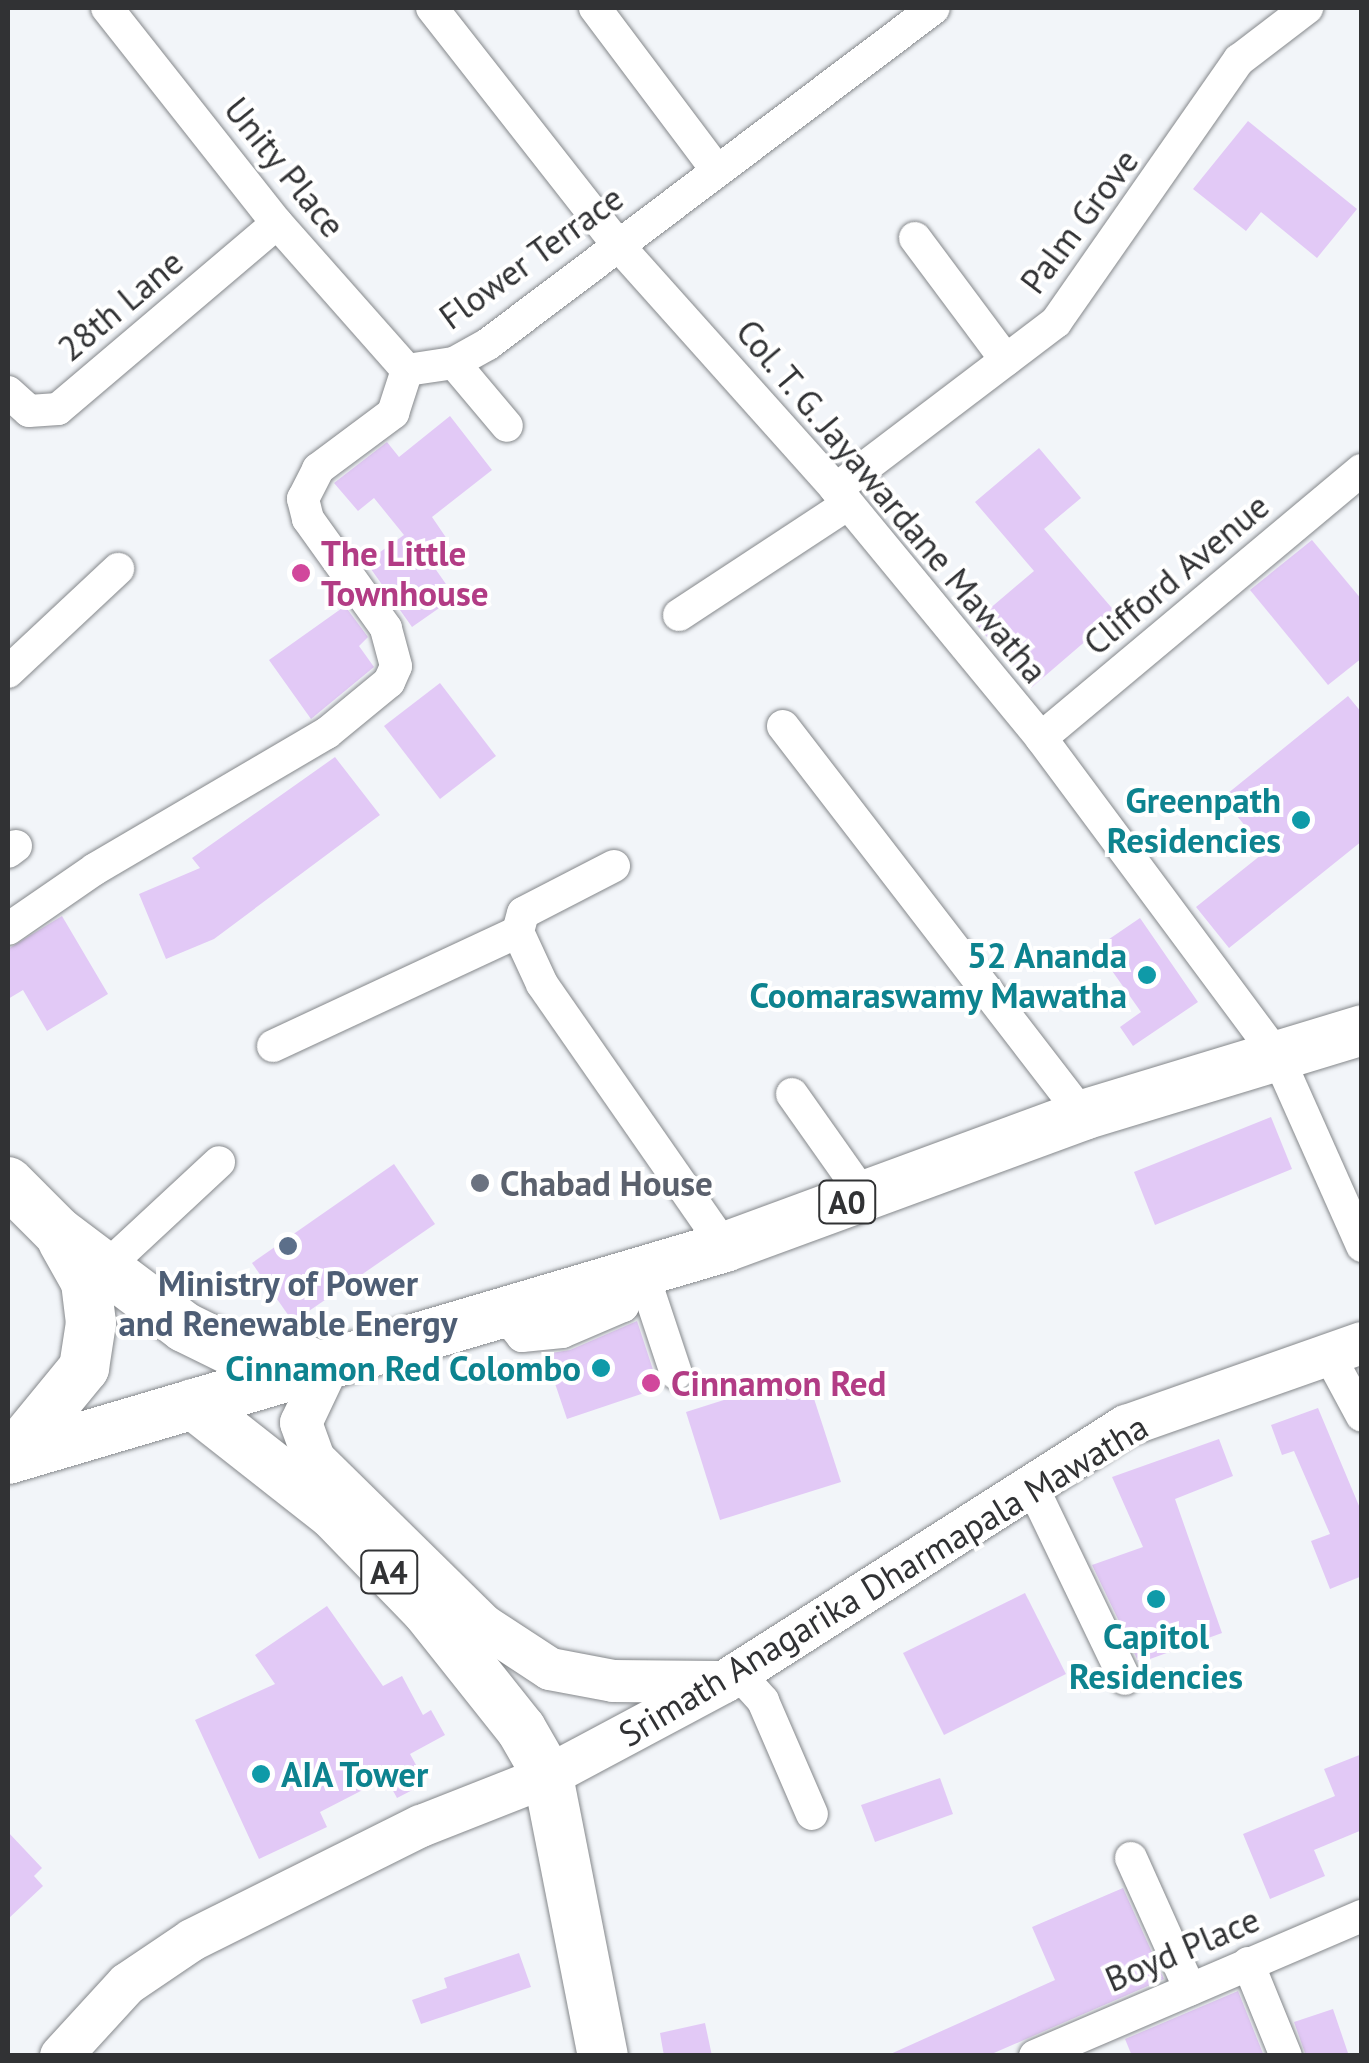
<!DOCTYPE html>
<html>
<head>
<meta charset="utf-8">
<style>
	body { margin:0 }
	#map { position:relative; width:1369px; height:2063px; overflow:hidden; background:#f2f5f9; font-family:"PT Sans",sans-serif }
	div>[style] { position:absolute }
	.building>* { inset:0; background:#e2c9f6 }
	.roads { filter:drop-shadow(0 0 2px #85888b) drop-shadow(0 0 2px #85888b) }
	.minor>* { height:32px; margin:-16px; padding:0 16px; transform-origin:16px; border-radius:16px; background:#fff }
	.major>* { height:42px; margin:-21px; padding:0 21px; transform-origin:21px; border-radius:21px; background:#fff }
	.highway>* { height:50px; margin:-25px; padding:0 25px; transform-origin:25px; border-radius:25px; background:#fff }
	.dots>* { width:28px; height:28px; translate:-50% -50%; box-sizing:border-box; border:5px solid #fff; border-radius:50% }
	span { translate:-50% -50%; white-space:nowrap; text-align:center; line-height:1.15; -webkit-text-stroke:8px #fff; paint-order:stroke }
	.shield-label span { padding:2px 8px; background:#fff; border:2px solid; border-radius:8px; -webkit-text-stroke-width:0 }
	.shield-label { font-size:32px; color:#313234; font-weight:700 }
	.street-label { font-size:35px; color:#313234 }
	.hotel-label { font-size:35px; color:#b23c85; font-weight:700 }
	.left { translate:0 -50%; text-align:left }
	.culture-label { font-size:35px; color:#0d838f; font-weight:700 }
	.right { translate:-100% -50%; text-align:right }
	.worship-label { font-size:35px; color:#5b616d; font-weight:700 }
	.service-label { font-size:35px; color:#4e5e75; font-weight:700 }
	.frame { position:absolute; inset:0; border:10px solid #313234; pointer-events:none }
</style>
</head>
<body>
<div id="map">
	<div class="building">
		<i style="clip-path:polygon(1248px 121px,1357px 209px,1317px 258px,1261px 212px,1246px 231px,1193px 189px)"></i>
		<i style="clip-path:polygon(450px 416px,492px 470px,432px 517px,447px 539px,425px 554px,455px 597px,412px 627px,366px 562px,404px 535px,374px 498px,358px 511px,334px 483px,387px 442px,399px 457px)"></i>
		<i style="clip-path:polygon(1039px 448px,1081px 498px,1044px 529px,1117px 614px,1031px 688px,974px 622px,1034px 571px,975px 502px)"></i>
		<i style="clip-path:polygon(1312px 540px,1362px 600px,1362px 658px,1328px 685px,1250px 590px)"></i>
		<i style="clip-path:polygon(345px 606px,368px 637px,359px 646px,374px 667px,311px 719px,269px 660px)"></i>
		<i style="clip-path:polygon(440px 683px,496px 756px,440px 799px,384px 726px)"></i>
		<i style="clip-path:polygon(1348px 696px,1362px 713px,1362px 841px,1229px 948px,1196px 907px,1266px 851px,1222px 798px)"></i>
		<i style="clip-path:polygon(335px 757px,380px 815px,214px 939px,166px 959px,139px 894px,200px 868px,192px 858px)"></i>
		<i style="clip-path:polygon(62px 916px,108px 994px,47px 1031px,23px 990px,8px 999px,8px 949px)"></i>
		<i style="clip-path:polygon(1140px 918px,1198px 1002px,1133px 1046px,1120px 1027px,1141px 1012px,1096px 948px)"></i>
		<i style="clip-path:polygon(1271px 1117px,1292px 1169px,1155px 1225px,1134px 1172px)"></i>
		<i style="clip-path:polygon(394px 1164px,435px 1224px,293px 1322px,252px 1263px)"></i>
		<i style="clip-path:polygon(637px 1321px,659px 1388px,567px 1419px,545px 1354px,570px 1350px)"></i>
		<i style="clip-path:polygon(806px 1374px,841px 1482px,720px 1520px,686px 1412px)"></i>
		<i style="clip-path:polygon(1318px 1408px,1362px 1513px,1362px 1576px,1330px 1589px,1311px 1541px,1330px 1534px,1294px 1451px,1282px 1455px,1271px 1425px)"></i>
		<i style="clip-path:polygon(1219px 1439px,1233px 1476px,1175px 1499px,1222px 1633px,1139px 1663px,1092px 1565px,1143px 1547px,1112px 1477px)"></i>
		<i style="clip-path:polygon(1025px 1593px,1066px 1674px,944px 1735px,903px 1653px)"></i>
		<i style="clip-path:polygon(327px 1606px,383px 1686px,402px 1676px,423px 1715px,431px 1710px,445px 1735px,410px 1754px,426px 1783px,397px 1798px,386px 1778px,320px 1812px,327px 1827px,259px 1859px,195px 1720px,275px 1684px,255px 1655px)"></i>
		<i style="clip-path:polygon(1362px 1754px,1362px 1830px,1314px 1850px,1325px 1876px,1270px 1899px,1243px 1834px,1335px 1796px,1324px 1769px)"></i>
		<i style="clip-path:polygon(940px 1778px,953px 1814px,875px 1842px,861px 1805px)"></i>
		<i style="clip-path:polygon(8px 1832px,42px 1868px,34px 1876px,43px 1886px,8px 1919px)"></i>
		<i style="clip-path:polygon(1123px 1888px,1164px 1979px,987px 2056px,886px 2056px,1055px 1980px,1032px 1927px)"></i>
		<i style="clip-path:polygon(519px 1953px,531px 1987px,421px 2024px,412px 2000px,447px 1988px,444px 1978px)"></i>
		<i style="clip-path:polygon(1238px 1991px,1264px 2056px,1132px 2056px,1125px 2039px)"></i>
		<i style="clip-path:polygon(1333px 2009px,1349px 2056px,1306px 2056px,1294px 2022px)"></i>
		<i style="clip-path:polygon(705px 2023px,712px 2056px,664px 2056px,660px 2033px)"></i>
	</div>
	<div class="roads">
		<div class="minor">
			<i style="left:107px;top:8px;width:274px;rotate:51.7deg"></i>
			<i style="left:277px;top:223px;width:196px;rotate:48.5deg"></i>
			<i style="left:432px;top:8px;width:301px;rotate:51.9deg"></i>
			<i style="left:618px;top:245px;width:327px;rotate:48.2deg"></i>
			<i style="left:836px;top:489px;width:323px;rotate:50.5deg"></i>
			<i style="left:1041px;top:738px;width:397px;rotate:53.4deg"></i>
			<i style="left:1278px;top:1057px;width:207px;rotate:66deg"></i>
			<i style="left:595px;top:8px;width:201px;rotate:53.1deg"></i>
			<i style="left:915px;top:238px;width:152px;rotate:53.3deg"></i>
			<i style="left:454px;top:363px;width:82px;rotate:49.9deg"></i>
			<i style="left:407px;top:370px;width:48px;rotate:-8.5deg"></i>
			<i style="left:454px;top:363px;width:39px;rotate:-29deg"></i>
			<i style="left:488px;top:344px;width:558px;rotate:-36.99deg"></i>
			<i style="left:8px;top:392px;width:28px;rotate:42deg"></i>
			<i style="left:29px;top:411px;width:29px;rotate:-4deg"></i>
			<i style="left:58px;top:409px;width:287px;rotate:-40.3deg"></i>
			<i style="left:836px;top:489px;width:276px;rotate:-37.2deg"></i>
			<i style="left:1056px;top:322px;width:320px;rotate:-55.1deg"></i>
			<i style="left:1239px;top:60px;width:86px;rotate:-37.4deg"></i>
			<i style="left:679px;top:615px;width:202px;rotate:-33.3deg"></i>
			<i style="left:8px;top:672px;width:151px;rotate:-43.1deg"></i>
			<i style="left:783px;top:726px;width:491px;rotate:52.4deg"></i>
			<i style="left:1041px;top:738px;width:418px;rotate:-39.9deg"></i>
			<i style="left:8px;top:852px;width:10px;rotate:-37deg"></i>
			<i style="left:614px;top:866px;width:102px;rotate:152.7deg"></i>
			<i style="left:523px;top:913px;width:20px;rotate:105deg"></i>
			<i style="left:518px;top:932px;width:57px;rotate:65.2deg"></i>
			<i style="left:542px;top:984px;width:320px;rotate:55.2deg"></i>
			<i style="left:8px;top:929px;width:106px;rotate:-34.6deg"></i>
			<i style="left:95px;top:869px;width:269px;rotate:-30.4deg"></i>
			<i style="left:327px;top:733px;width:80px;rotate:-39.4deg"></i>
			<i style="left:389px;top:682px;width:17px;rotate:-66deg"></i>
			<i style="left:396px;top:666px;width:39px;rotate:-105deg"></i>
			<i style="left:386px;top:628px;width:134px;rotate:-125.6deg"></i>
			<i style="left:308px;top:519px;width:21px;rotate:-104deg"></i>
			<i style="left:303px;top:499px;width:34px;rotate:-63deg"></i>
			<i style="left:318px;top:469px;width:94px;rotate:-36.7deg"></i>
			<i style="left:393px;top:413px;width:45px;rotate:-72deg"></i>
			<i style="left:273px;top:1046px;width:270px;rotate:-25deg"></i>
			<i style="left:792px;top:1094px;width:125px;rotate:54.8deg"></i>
			<i style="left:104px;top:1269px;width:157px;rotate:-42.9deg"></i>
			<i style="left:642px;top:1271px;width:108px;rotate:71.6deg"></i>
			<i style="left:502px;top:1311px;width:32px;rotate:51deg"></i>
			<i style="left:522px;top:1336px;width:40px;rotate:-5.7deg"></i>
			<i style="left:562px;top:1332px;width:66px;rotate:-23.1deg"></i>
			<i style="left:623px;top:1306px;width:29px;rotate:-88deg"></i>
			<i style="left:1329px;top:1355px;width:69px;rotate:61.6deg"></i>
			<i style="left:1032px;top:1486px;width:214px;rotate:64.3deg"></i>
			<i style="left:739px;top:1674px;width:36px;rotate:48deg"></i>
			<i style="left:763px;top:1701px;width:123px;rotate:66.6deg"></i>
			<i style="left:1131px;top:1858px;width:144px;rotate:65.8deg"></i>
			<i style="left:1248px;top:1963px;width:100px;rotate:67.8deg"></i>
			<i style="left:1035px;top:2056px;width:356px;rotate:-23.2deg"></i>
		</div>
		<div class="major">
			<i style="left:329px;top:1364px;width:65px;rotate:115.4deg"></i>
			<i style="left:301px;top:1423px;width:38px;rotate:70deg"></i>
			<i style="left:314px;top:1459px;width:237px;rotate:44.5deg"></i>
			<i style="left:483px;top:1625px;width:80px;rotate:33.3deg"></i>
			<i style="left:550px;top:1669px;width:64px;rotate:10.8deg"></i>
			<i style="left:613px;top:1681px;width:104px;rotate:0.6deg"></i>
			<i style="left:61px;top:2056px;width:98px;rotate:-47.5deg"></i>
			<i style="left:127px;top:1984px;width:78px;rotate:-34.1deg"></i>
			<i style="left:192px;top:1940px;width:256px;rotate:-26.5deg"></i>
			<i style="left:421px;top:1826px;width:136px;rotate:-21.5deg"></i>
			<i style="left:548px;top:1776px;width:200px;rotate:-28.1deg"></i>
			<i style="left:724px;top:1682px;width:477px;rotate:-32.5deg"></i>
			<i style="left:1126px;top:1426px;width:250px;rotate:-19.4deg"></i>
		</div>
		<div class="highway">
			<i style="left:8px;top:1182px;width:71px;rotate:45deg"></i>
			<i style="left:58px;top:1232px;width:158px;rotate:37deg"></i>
			<i style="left:184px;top:1327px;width:59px;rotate:26.1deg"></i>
			<i style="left:237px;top:1353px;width:73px;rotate:7.1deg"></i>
			<i style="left:193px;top:1404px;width:179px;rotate:38.2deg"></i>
			<i style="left:334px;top:1515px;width:134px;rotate:45.9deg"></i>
			<i style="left:427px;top:1611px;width:151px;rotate:51.5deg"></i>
			<i style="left:521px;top:1729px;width:54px;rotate:60.1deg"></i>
			<i style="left:548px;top:1776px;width:285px;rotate:78.9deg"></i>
			<i style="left:10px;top:1458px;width:117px;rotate:-50.6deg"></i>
			<i style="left:84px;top:1368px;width:46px;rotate:-81.2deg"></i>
			<i style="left:91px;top:1323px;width:41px;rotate:-97deg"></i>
			<i style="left:86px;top:1282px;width:47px;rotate:-119.3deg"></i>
			<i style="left:8px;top:1459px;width:748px;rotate:-16.47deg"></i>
			<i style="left:725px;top:1247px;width:382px;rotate:-20.2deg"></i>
			<i style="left:1083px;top:1115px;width:292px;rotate:-16.9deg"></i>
		</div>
	</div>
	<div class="dots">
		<i style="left:301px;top:573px;background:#d1479c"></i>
		<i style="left:1301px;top:820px;background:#0f9aa8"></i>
		<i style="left:1147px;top:975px;background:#0f9aa8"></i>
		<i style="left:480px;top:1183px;background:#6b7280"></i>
		<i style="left:288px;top:1246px;background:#5c6f8a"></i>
		<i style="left:601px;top:1368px;background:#0f9aa8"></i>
		<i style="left:651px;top:1383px;background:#d1479c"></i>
		<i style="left:1156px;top:1599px;background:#0f9aa8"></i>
		<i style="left:261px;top:1774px;background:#0f9aa8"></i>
	</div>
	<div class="shield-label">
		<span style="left:847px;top:1202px">A0</span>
		<span style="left:389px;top:1572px">A4</span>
	</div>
	<div class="street-label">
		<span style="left:285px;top:167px;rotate:51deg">Unity Place</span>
		<span style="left:1079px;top:221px;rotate:-53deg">Palm Grove</span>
		<span style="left:531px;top:257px;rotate:-36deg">Flower Terrace</span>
		<span style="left:120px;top:305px;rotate:-40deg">28th Lane</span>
		<span style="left:892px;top:501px;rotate:50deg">Col. T. G. Jayawardane Mawatha</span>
		<span style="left:1176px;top:574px;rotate:-40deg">Clifford Avenue</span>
		<span style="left:883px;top:1580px;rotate:-31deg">Srimath Anagarika Dharmapala Mawatha</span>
		<span style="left:1182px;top:1949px;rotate:-23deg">Boyd Place</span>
	</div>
	<div class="hotel-label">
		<span class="left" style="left:321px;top:573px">The Little<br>Townhouse</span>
		<span class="left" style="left:671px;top:1383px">Cinnamon Red</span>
	</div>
	<div class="culture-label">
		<span class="right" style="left:1281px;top:820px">Greenpath<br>Residencies</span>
		<span class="right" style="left:1127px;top:975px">52 Ananda<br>Coomaraswamy Mawatha</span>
		<span class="right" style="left:581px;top:1368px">Cinnamon Red Colombo</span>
		<span style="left:1156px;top:1656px">Capitol<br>Residencies</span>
		<span class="left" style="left:281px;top:1774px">AIA Tower</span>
	</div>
	<div class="worship-label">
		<span class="left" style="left:500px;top:1183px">Chabad House</span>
	</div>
	<div class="service-label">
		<span style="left:288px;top:1303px">Ministry of Power<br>and Renewable Energy</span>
	</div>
	<div class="frame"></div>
</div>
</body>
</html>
